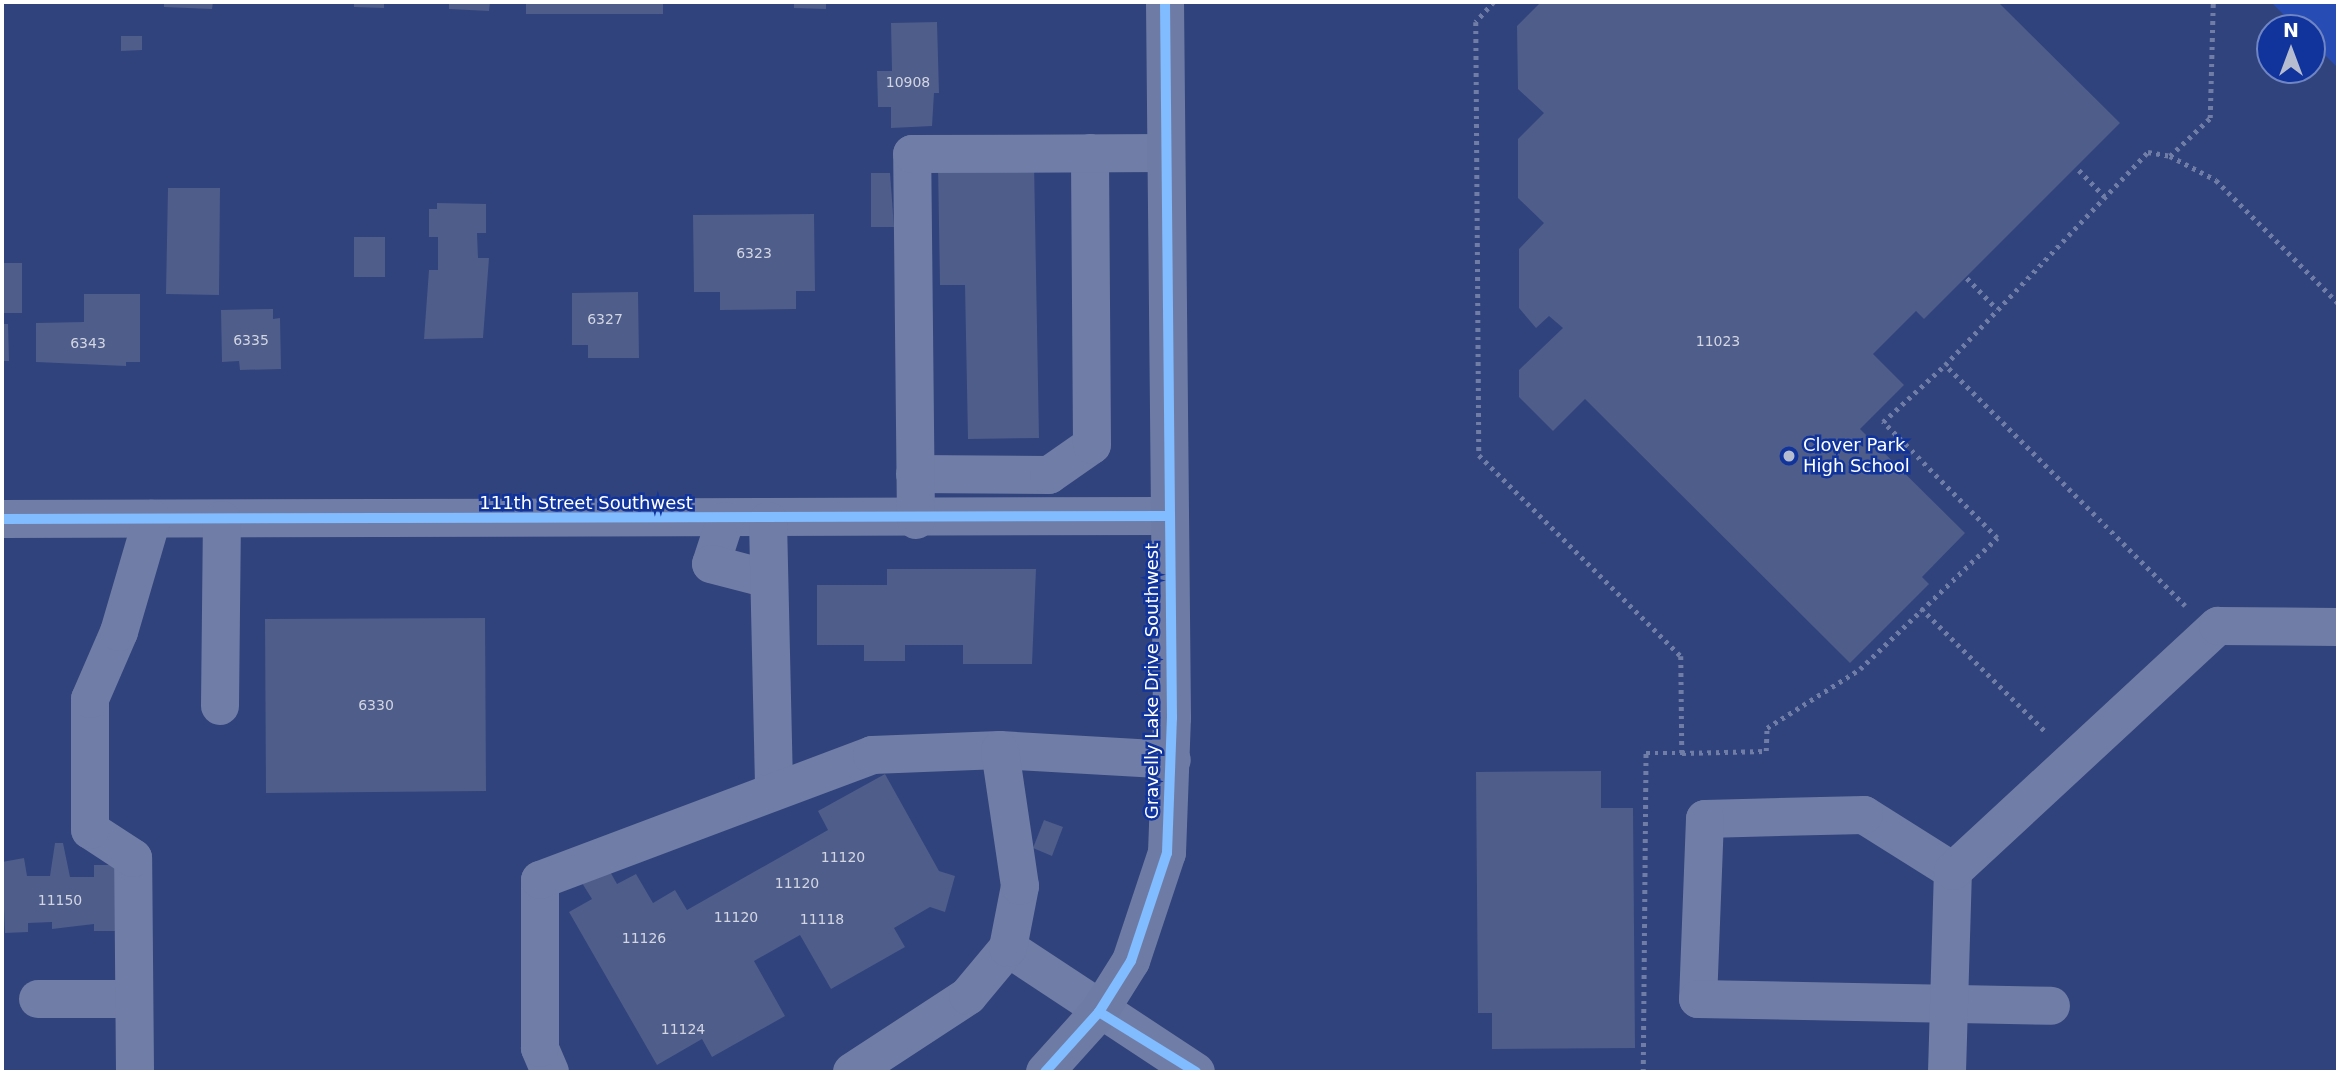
<!DOCTYPE html>
<html>
<head>
<meta charset="utf-8">
<style>
	body { margin:0 }
	#map { position:relative; width:2340px; height:1074px; overflow:hidden; background:#30437c; font-family:"DejaVu Sans",sans-serif }
	div>[style] { position:absolute }
	.green>* { inset:0; background:#274cb3 }
	.building>* { inset:0; background:#4e5d8a }
	.path>* { height:4.5px; margin-top:-2.25px; transform-origin:0; background:repeating-linear-gradient(90deg,#707da6 0 3.5px,transparent 0 8.5px) }
	.minor>* { height:38px; margin:-19px; padding:0 19px; transform-origin:19px; border-radius:19px; background:#707da6 }
	.major>* { height:38px; margin:-19px; padding:0 19px; transform-origin:19px; border-radius:19px; background:#6e7ca5 }
	.cycleway>* { height:10px; margin:-5px; padding:0 5px; transform-origin:5px; border-radius:5px; background:#80bcff }
	.dots>* { width:19px; height:19px; translate:-50% -50%; box-sizing:border-box; border:4px solid #10339c; border-radius:50% }
	span { translate:-50% -50%; white-space:nowrap; text-align:center; line-height:1.15; -webkit-text-stroke:5px #10339c; paint-order:stroke }
	.number-label { font-size:14px; color:#d3d6e2 }
	.number-label span { -webkit-text-stroke-width:0 }
	.poi-label { font-size:18px; color:#fff }
	.left { translate:0 -50%; text-align:left }
	.street-label { font-size:18px; color:#fff }
	.frame { position:absolute; inset:0; border:4px solid #fff; pointer-events:none }
	.north { position:absolute; left:2256px; top:14px; width:70px; height:70px; box-sizing:border-box; background:#10339c; border:2px solid #7085c4; border-radius:50%; rotate:0deg; font-size:19px; font-weight:700; line-height:28px; text-align:center; color:#fff }
	.north::after { content:''; display:block; margin:auto; width:24px; height:32px; background:#b7bdd1; clip-path:polygon(50% 0,100% 100%,50% 72%,0 100%) }
</style>
</head>
<body>
<div id="map">
	<div class="green">
		<i style="clip-path:polygon(2271px 2px,2338px 2px,2338px 68px,2312px 42px,2312px 28px,2297px 28px)"></i>
	</div>
	<div class="building">
		<i style="clip-path:polygon(164px 2px,213px 2px,212px 9px,164px 7px)"></i>
		<i style="clip-path:polygon(354px 2px,384px 2px,384px 8px,354px 7px)"></i>
		<i style="clip-path:polygon(449px 2px,490px 2px,489px 11px,449px 9px)"></i>
		<i style="clip-path:polygon(526px 2px,663px 2px,663px 14px,526px 14px)"></i>
		<i style="clip-path:polygon(794px 2px,826px 2px,826px 9px,794px 8px)"></i>
		<i style="clip-path:polygon(1541px 2px,1998px 2px,2120px 123px,1924px 319px,1916px 311px,1873px 354px,1904px 385px,1860px 429px,1965px 533px,1922px 577px,1929px 584px,1850px 663px,1585px 399px,1553px 431px,1519px 397px,1519px 370px,1563px 328px,1549px 316px,1536px 328px,1519px 308px,1519px 249px,1544px 223px,1518px 198px,1518px 139px,1544px 113px,1518px 89px,1517px 26px)"></i>
		<i style="clip-path:polygon(937px 22px,939px 93px,934px 93px,932px 126px,891px 128px,891px 107px,878px 107px,877px 71px,892px 71px,891px 23px)"></i>
		<i style="clip-path:polygon(121px 36px,142px 36px,142px 50px,121px 51px)"></i>
		<i style="clip-path:polygon(1034px 162px,1039px 438px,968px 439px,965px 285px,940px 285px,938px 164px)"></i>
		<i style="clip-path:polygon(871px 173px,890px 173px,894px 227px,871px 227px)"></i>
		<i style="clip-path:polygon(168px 188px,220px 188px,219px 295px,166px 294px)"></i>
		<i style="clip-path:polygon(437px 203px,486px 204px,486px 233px,477px 233px,478px 258px,489px 258px,483px 338px,424px 339px,429px 270px,438px 270px,438px 237px,429px 237px,429px 209px,437px 209px)"></i>
		<i style="clip-path:polygon(814px 214px,815px 291px,796px 291px,796px 309px,720px 310px,720px 292px,694px 292px,693px 215px)"></i>
		<i style="clip-path:polygon(354px 237px,385px 237px,385px 277px,354px 277px)"></i>
		<i style="clip-path:polygon(2px 263px,22px 263px,22px 313px,2px 313px)"></i>
		<i style="clip-path:polygon(638px 292px,639px 358px,588px 358px,588px 345px,572px 345px,572px 293px)"></i>
		<i style="clip-path:polygon(84px 294px,140px 294px,140px 362px,126px 362px,126px 366px,36px 362px,36px 323px,84px 322px)"></i>
		<i style="clip-path:polygon(273px 309px,273px 319px,280px 318px,281px 369px,240px 370px,239px 361px,222px 362px,221px 310px)"></i>
		<i style="clip-path:polygon(2px 324px,8px 324px,9px 361px,2px 361px)"></i>
		<i style="clip-path:polygon(887px 569px,1036px 569px,1032px 664px,963px 664px,963px 645px,905px 645px,905px 661px,864px 661px,864px 645px,817px 645px,817px 585px,887px 585px)"></i>
		<i style="clip-path:polygon(485px 618px,486px 791px,266px 793px,265px 619px)"></i>
		<i style="clip-path:polygon(1601px 771px,1601px 808px,1633px 808px,1635px 1048px,1492px 1049px,1492px 1013px,1478px 1013px,1476px 772px)"></i>
		<i style="clip-path:polygon(885px 774px,939px 871px,955px 876px,945px 912px,930px 907px,894px 928px,905px 947px,831px 989px,800px 935px,754px 961px,785px 1016px,712px 1057px,702px 1039px,657px 1065px,569px 912px,592px 899px,582px 883px,608px 868px,617px 884px,636px 874px,653px 903px,675px 890px,687px 910px,828px 830px,818px 811px)"></i>
		<i style="clip-path:polygon(1044px 820px,1063px 827px,1052px 856px,1033px 848px)"></i>
		<i style="clip-path:polygon(55px 843px,63px 843px,70px 877px,94px 877px,94px 865px,117px 865px,118px 931px,94px 931px,94px 924px,52px 929px,52px 922px,28px 923px,28px 932px,5px 933px,2px 862px,24px 858px,27px 876px,50px 876px)"></i>
	</div>
	<div class="path">
		<i style="left:1494px;top:2px;width:27px;rotate:132deg"></i>
		<i style="left:1476px;top:22px;width:433px;rotate:89.6deg"></i>
		<i style="left:1479px;top:455px;width:285px;rotate:44.9deg"></i>
		<i style="left:1681px;top:656px;width:97px;rotate:89.4deg"></i>
		<i style="left:1682px;top:753px;width:84px;rotate:-1.4deg"></i>
		<i style="left:1766px;top:751px;width:23px;rotate:-88deg"></i>
		<i style="left:1767px;top:728px;width:110px;rotate:-32.4deg"></i>
		<i style="left:1860px;top:669px;width:190px;rotate:-43.7deg"></i>
		<i style="left:1997px;top:538px;width:163px;rotate:-134.5deg"></i>
		<i style="left:1883px;top:422px;width:84px;rotate:-42.6deg"></i>
		<i style="left:2170px;top:156px;width:55px;rotate:-43.5deg"></i>
		<i style="left:2210px;top:118px;width:116px;rotate:-88.5deg"></i>
		<i style="left:2079px;top:170px;width:37px;rotate:46deg"></i>
		<i style="left:1967px;top:278px;width:43px;rotate:45.9deg"></i>
		<i style="left:2185px;top:606px;width:340px;rotate:-134.9deg"></i>
		<i style="left:1945px;top:365px;width:294px;rotate:-46.4deg"></i>
		<i style="left:2148px;top:152px;width:22px;rotate:10deg"></i>
		<i style="left:2170px;top:156px;width:52px;rotate:27.6deg"></i>
		<i style="left:2216px;top:180px;width:173px;rotate:45.2deg"></i>
		<i style="left:1921px;top:608px;width:177px;rotate:44.8deg"></i>
		<i style="left:1643px;top:1072px;width:319px;rotate:-89.5deg"></i>
		<i style="left:1646px;top:753px;width:36px"></i>
	</div>
	<div class="minor">
		<i style="left:915px;top:474px;width:134px;rotate:0.4deg"></i>
		<i style="left:1049px;top:475px;width:52px;rotate:-34.9deg"></i>
		<i style="left:1092px;top:445px;width:292px;rotate:-90.4deg"></i>
		<i style="left:2px;top:519px;width:1168px;rotate:-0.15deg"></i>
		<i style="left:916px;top:520px;width:366px;rotate:-90.6deg"></i>
		<i style="left:912px;top:154px;width:254px;rotate:-0.2deg"></i>
		<i style="left:725px;top:521px;width:45px;rotate:108deg"></i>
		<i style="left:711px;top:564px;width:59px;rotate:14.7deg"></i>
		<i style="left:768px;top:521px;width:270px;rotate:88.7deg"></i>
		<i style="left:220px;top:706px;width:186px;rotate:-89.4deg"></i>
		<i style="left:1953px;top:871px;width:105px;rotate:-147.8deg"></i>
		<i style="left:1864px;top:815px;width:159px;rotate:178.6deg"></i>
		<i style="left:1705px;top:819px;width:180px;rotate:92.2deg"></i>
		<i style="left:1698px;top:999px;width:353px;rotate:1.1deg"></i>
		<i style="left:1008px;top:948px;width:225px;rotate:33.4deg"></i>
		<i style="left:38px;top:999px;width:96px"></i>
		<i style="left:135px;top:1072px;width:214px;rotate:-90.5deg"></i>
		<i style="left:133px;top:858px;width:51px;rotate:-146.9deg"></i>
		<i style="left:90px;top:830px;width:131px;rotate:-90deg"></i>
		<i style="left:90px;top:699px;width:73px;rotate:-66.6deg"></i>
		<i style="left:119px;top:632px;width:118px;rotate:-73.7deg"></i>
		<i style="left:550px;top:1072px;width:26px;rotate:-113deg"></i>
		<i style="left:540px;top:1048px;width:168px;rotate:-90deg"></i>
		<i style="left:540px;top:880px;width:355px;rotate:-20.6deg"></i>
		<i style="left:872px;top:755px;width:128px;rotate:-2.2deg"></i>
		<i style="left:1000px;top:750px;width:172px;rotate:3.3deg"></i>
		<i style="left:852px;top:1072px;width:139px;rotate:-33.2deg"></i>
		<i style="left:968px;top:996px;width:62px;rotate:-50.2deg"></i>
		<i style="left:1008px;top:948px;width:63px;rotate:-79deg"></i>
		<i style="left:1020px;top:886px;width:137px;rotate:-98.4deg"></i>
		<i style="left:1947px;top:1072px;width:201px;rotate:-88.3deg"></i>
		<i style="left:1953px;top:871px;width:361px;rotate:-42.8deg"></i>
		<i style="left:2218px;top:626px;width:120px;rotate:0.5deg"></i>
	</div>
	<div class="major">
		<i style="left:1045px;top:1072px;width:81px;rotate:-48deg"></i>
		<i style="left:1099px;top:1012px;width:60px;rotate:-57.9deg"></i>
		<i style="left:1131px;top:961px;width:114px;rotate:-71.6deg"></i>
		<i style="left:1167px;top:853px;width:135px;rotate:-87.9deg"></i>
		<i style="left:1172px;top:718px;width:716px;rotate:-90.56deg"></i>
	</div>
	<div class="cycleway">
		<i style="left:2px;top:519px;width:1168px;rotate:-0.15deg"></i>
		<i style="left:1099px;top:1012px;width:114px;rotate:31.7deg"></i>
		<i style="left:1045px;top:1072px;width:81px;rotate:-48deg"></i>
		<i style="left:1099px;top:1012px;width:60px;rotate:-57.9deg"></i>
		<i style="left:1131px;top:961px;width:114px;rotate:-71.6deg"></i>
		<i style="left:1167px;top:853px;width:135px;rotate:-87.9deg"></i>
		<i style="left:1172px;top:718px;width:716px;rotate:-90.56deg"></i>
	</div>
	<div class="dots">
		<i style="left:1789px;top:456px;background:#b7bdd1"></i>
	</div>
	<div class="number-label">
		<span style="left:908px;top:82px">10908</span>
		<span style="left:754px;top:253px">6323</span>
		<span style="left:605px;top:319px">6327</span>
		<span style="left:251px;top:340px">6335</span>
		<span style="left:1718px;top:341px">11023</span>
		<span style="left:88px;top:343px">6343</span>
		<span style="left:376px;top:705px">6330</span>
		<span style="left:843px;top:857px">11120</span>
		<span style="left:797px;top:883px">11120</span>
		<span style="left:60px;top:900px">11150</span>
		<span style="left:736px;top:917px">11120</span>
		<span style="left:822px;top:919px">11118</span>
		<span style="left:644px;top:938px">11126</span>
		<span style="left:683px;top:1029px">11124</span>
	</div>
	<div class="poi-label">
		<span class="left" style="left:1803px;top:456px">Clover Park<br>High School</span>
	</div>
	<div class="street-label">
		<span style="left:586px;top:503px">111th Street Southwest</span>
		<span style="left:1152px;top:681px;rotate:-90deg">Gravelly Lake Drive Southwest</span>
	</div>
	<div class="frame"></div>
	<div class="north">N</div>
</div>
</body>
</html>
